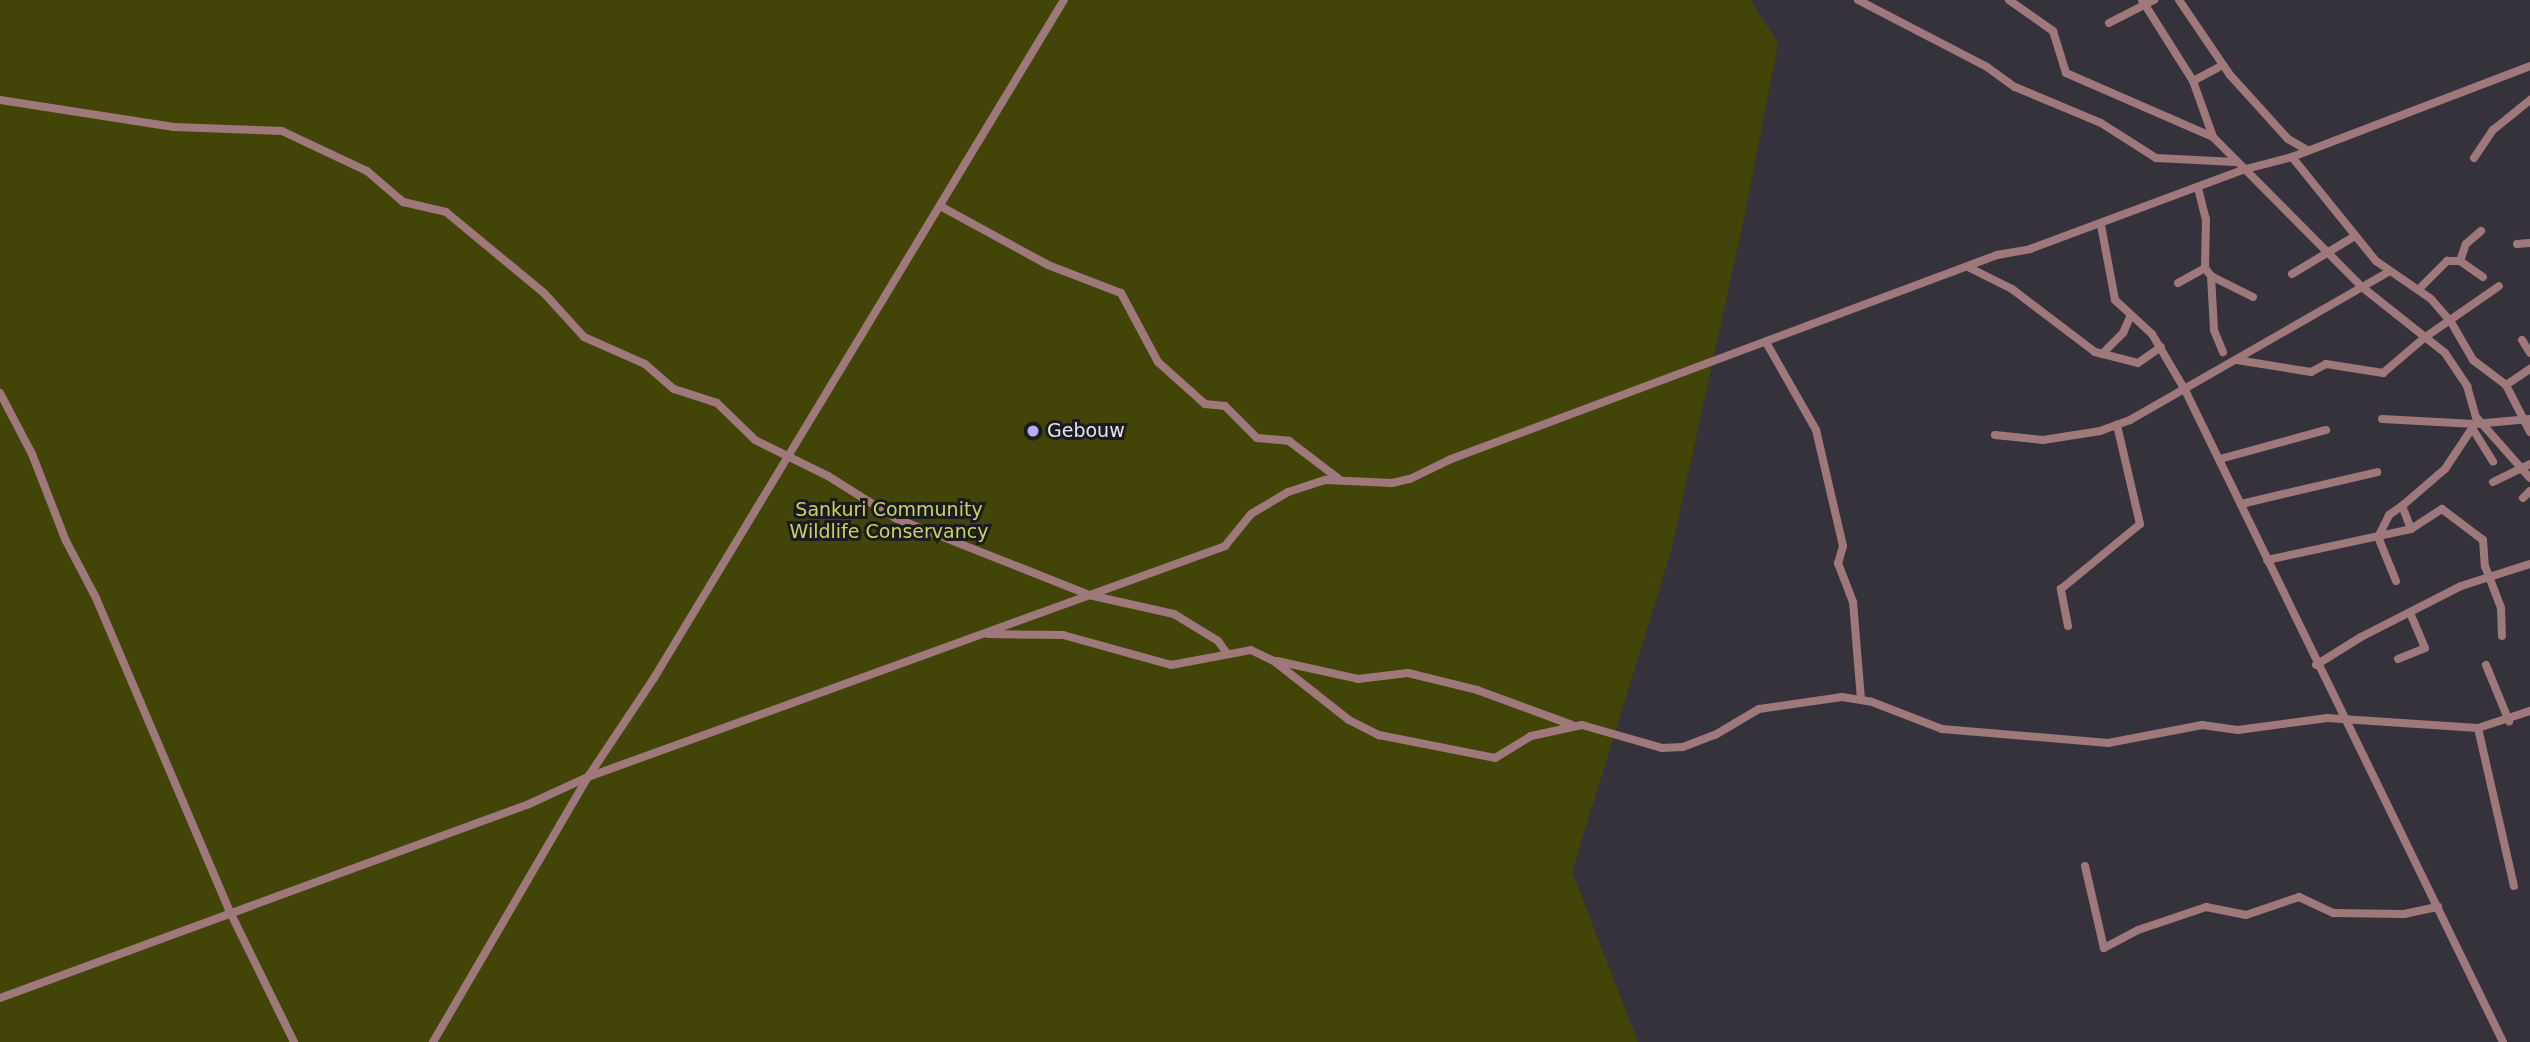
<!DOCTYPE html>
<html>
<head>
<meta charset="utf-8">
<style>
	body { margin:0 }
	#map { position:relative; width:2530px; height:1042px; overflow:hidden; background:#35323b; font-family:"DejaVu Sans",sans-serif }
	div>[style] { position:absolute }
	.green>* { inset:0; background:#424507 }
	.minor>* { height:8px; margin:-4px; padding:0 4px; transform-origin:4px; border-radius:4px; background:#9f787c }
	.dots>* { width:19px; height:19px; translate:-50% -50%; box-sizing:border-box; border:4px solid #1c1b1f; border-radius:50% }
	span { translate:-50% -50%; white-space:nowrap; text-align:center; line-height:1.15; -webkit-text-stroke:6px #1c1b1f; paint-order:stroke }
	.poi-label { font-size:19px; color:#e5e4ea }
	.left { translate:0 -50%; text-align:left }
	.park-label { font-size:19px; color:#cad361 }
</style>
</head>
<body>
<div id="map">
	<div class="green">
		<i style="clip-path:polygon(0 0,1750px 0,1778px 43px,1744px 218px,1671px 551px,1572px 872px,1638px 1042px,0 1042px)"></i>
	</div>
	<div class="minor">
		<i style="left:1858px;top:0;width:145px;rotate:27.4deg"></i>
		<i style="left:1987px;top:67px;width:34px;rotate:36deg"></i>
		<i style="left:2015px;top:87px;width:93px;rotate:22.7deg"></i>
		<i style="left:2101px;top:123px;width:65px;rotate:32.5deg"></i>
		<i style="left:2156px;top:158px;width:79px;rotate:2.9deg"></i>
		<i style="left:2009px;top:0;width:54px;rotate:35.2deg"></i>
		<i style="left:2053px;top:31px;width:44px;rotate:72.8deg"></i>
		<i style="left:2066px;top:73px;width:160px;rotate:23.5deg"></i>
		<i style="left:2213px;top:137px;width:211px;rotate:45.2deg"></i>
		<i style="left:2362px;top:287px;width:106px;rotate:38.5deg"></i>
		<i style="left:2445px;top:353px;width:40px;rotate:56deg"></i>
		<i style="left:2467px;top:386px;width:32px;rotate:74deg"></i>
		<i style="left:2476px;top:417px;width:81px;rotate:48.5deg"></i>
		<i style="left:2142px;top:0;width:96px;rotate:57.8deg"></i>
		<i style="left:2193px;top:81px;width:34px;rotate:-28deg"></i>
		<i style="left:2179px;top:0;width:91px;rotate:55.8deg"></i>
		<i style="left:2230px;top:75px;width:86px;rotate:47.8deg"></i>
		<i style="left:2288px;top:139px;width:22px;rotate:30deg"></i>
		<i style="left:2109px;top:23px;width:51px;rotate:-27.1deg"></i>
		<i style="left:2193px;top:81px;width:59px;rotate:70.3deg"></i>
		<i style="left:0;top:100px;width:176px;rotate:8.8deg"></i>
		<i style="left:174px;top:127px;width:108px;rotate:2.1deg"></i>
		<i style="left:282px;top:131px;width:94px;rotate:25.2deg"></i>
		<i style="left:367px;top:171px;width:48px;rotate:40.7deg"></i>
		<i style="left:403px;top:202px;width:44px;rotate:13.1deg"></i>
		<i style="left:446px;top:212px;width:127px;rotate:39.6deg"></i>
		<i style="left:544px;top:293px;width:59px;rotate:47.7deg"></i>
		<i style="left:584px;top:337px;width:67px;rotate:23.9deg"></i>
		<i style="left:645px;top:364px;width:38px;rotate:41deg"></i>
		<i style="left:674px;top:389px;width:45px;rotate:18deg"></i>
		<i style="left:717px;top:403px;width:53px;rotate:44.2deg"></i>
		<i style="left:755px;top:440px;width:81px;rotate:26.3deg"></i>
		<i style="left:828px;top:476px;width:79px;rotate:32.1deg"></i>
		<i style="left:895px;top:518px;width:209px;rotate:21.6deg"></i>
		<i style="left:1089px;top:595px;width:87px;rotate:12.6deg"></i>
		<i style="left:1174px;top:614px;width:52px;rotate:31.5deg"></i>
		<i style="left:1218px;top:641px;width:14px;rotate:54deg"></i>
		<i style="left:2292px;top:157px;width:134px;rotate:51.1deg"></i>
		<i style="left:2376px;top:261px;width:67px;rotate:34.6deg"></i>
		<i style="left:2431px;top:299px;width:30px;rotate:49deg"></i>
		<i style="left:2451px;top:322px;width:44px;rotate:59.9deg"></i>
		<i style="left:2473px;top:360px;width:41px;rotate:37.1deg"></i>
		<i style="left:2506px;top:385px;width:53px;rotate:62.9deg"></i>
		<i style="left:2474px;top:158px;width:34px;rotate:-56deg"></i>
		<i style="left:2493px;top:130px;width:48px;rotate:-39deg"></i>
		<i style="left:2198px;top:188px;width:32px;rotate:76deg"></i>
		<i style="left:2206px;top:219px;width:49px;rotate:91.2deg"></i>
		<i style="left:2205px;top:268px;width:10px;rotate:53deg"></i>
		<i style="left:2211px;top:276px;width:47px;rotate:26.6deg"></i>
		<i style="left:940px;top:206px;width:123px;rotate:28.6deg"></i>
		<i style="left:1048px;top:265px;width:78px;rotate:21deg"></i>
		<i style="left:1121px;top:293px;width:78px;rotate:61.8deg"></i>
		<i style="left:1158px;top:362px;width:63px;rotate:41.8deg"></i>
		<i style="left:1205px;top:404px;width:20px;rotate:6deg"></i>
		<i style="left:1225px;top:406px;width:45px;rotate:45deg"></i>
		<i style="left:1257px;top:438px;width:32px;rotate:5deg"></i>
		<i style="left:1289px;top:441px;width:63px;rotate:37.2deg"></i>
		<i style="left:2101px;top:225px;width:76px;rotate:79.4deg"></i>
		<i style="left:2115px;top:300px;width:50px;rotate:42.6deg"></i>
		<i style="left:2152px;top:334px;width:65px;rotate:59.5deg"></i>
		<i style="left:2185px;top:390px;width:725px;rotate:64deg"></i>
		<i style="left:2517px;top:244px;width:13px;rotate:-4deg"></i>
		<i style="left:2460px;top:261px;width:18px;rotate:-71deg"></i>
		<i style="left:2466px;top:244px;width:20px;rotate:-41deg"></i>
		<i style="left:1970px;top:268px;width:47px;rotate:26.6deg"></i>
		<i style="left:2012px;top:289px;width:104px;rotate:37.2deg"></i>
		<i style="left:2095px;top:352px;width:44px;rotate:14.3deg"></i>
		<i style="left:2138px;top:363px;width:28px;rotate:-35deg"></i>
		<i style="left:2292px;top:274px;width:74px;rotate:-31.1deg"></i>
		<i style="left:2211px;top:276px;width:54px;rotate:86.8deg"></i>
		<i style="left:2214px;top:330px;width:24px;rotate:68deg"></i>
		<i style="left:2178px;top:283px;width:31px;rotate:-29deg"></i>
		<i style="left:2419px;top:289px;width:40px;rotate:-45deg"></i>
		<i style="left:2447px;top:261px;width:13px"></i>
		<i style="left:2460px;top:261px;width:28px;rotate:35deg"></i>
		<i style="left:2522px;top:340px;width:15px;rotate:58deg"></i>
		<i style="left:1767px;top:344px;width:99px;rotate:60.3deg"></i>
		<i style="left:1816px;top:430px;width:119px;rotate:76.9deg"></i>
		<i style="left:1843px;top:546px;width:18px;rotate:106deg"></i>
		<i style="left:1838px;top:563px;width:42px;rotate:69deg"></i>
		<i style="left:1853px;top:602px;width:97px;rotate:85.3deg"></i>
		<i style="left:2102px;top:354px;width:30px;rotate:-45deg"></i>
		<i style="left:2123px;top:333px;width:17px;rotate:-66deg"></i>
		<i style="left:2237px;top:360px;width:75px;rotate:9.2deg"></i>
		<i style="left:2311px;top:372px;width:17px;rotate:-28deg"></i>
		<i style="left:2326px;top:364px;width:58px;rotate:9deg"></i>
		<i style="left:2383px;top:373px;width:54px;rotate:-40.5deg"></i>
		<i style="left:2424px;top:338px;width:91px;rotate:-34.7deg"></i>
		<i style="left:2506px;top:385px;width:29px;rotate:-34deg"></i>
		<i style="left:0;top:393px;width:69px;rotate:62.3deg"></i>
		<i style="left:32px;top:454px;width:93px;rotate:68.7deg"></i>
		<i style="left:66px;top:541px;width:64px;rotate:62.2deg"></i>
		<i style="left:96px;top:598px;width:344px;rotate:66.9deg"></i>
		<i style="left:231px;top:914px;width:143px;rotate:63.8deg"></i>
		<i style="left:2382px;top:419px;width:93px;rotate:3.1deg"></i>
		<i style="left:2475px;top:424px;width:55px;rotate:-5.2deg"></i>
		<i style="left:2474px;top:431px;width:36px;rotate:58deg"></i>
		<i style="left:1995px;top:435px;width:48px;rotate:5.9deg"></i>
		<i style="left:2043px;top:440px;width:58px;rotate:-9deg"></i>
		<i style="left:2100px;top:431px;width:32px;rotate:-20deg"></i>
		<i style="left:2130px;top:420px;width:297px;rotate:-29.8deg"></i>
		<i style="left:2220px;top:459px;width:110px;rotate:-15.3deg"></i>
		<i style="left:2493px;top:482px;width:41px;rotate:-25.9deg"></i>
		<i style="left:2523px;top:498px;width:10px;rotate:-45deg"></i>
		<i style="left:2241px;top:504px;width:140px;rotate:-13.2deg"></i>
		<i style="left:2411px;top:529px;width:25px;rotate:-111deg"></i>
		<i style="left:2402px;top:506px;width:57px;rotate:-40.7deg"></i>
		<i style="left:2445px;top:469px;width:54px;rotate:-56.3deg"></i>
		<i style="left:2267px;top:560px;width:147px;rotate:-12.1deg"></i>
		<i style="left:2411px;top:529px;width:37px;rotate:-33deg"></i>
		<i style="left:2442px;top:509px;width:51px;rotate:37.1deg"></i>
		<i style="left:2483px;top:540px;width:26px;rotate:86deg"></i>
		<i style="left:2485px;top:566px;width:45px;rotate:69.1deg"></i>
		<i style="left:2501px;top:608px;width:28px;rotate:88deg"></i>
		<i style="left:2396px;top:581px;width:48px;rotate:-112.2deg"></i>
		<i style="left:2378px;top:537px;width:25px;rotate:-63deg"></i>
		<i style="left:2389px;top:515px;width:16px;rotate:-35deg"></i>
		<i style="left:2068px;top:626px;width:38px;rotate:-101deg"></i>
		<i style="left:2061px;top:589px;width:102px;rotate:-39.4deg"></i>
		<i style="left:2140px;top:524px;width:102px;rotate:-103.1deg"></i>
		<i style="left:988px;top:634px;width:75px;rotate:0.8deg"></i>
		<i style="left:1063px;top:635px;width:112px;rotate:15.5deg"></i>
		<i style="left:1171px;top:665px;width:81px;rotate:-10.6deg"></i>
		<i style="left:1251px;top:650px;width:25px;rotate:26deg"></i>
		<i style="left:1274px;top:661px;width:95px;rotate:38.2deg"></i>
		<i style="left:1349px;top:720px;width:34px;rotate:27deg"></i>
		<i style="left:1379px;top:735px;width:118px;rotate:11.2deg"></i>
		<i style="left:1495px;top:758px;width:42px;rotate:-31.4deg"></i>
		<i style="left:1531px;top:736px;width:52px;rotate:-12.2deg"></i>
		<i style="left:1582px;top:725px;width:83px;rotate:16deg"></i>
		<i style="left:1662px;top:748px;width:21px;rotate:-3deg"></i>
		<i style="left:1683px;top:747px;width:34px;rotate:-21deg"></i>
		<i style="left:1715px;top:735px;width:51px;rotate:-30.6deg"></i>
		<i style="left:1759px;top:709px;width:84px;rotate:-8.2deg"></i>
		<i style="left:1842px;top:697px;width:30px;rotate:9deg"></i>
		<i style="left:1872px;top:702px;width:75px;rotate:21.1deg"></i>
		<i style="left:1942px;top:729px;width:167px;rotate:4.8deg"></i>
		<i style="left:2108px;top:743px;width:96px;rotate:-10.8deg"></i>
		<i style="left:2202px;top:725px;width:36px;rotate:8deg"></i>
		<i style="left:2238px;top:730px;width:90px;rotate:-7.7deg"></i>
		<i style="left:2327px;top:718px;width:151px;rotate:3.8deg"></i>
		<i style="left:2478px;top:728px;width:55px;rotate:-18.1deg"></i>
		<i style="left:2398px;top:659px;width:29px;rotate:-22deg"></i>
		<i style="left:2425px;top:648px;width:38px;rotate:-113deg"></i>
		<i style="left:1277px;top:661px;width:83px;rotate:12.5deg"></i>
		<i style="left:1358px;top:679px;width:50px;rotate:-6.8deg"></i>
		<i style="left:1408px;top:673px;width:71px;rotate:13.8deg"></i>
		<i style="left:1477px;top:690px;width:101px;rotate:20.2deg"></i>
		<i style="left:2316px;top:665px;width:53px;rotate:-31.9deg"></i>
		<i style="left:2361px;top:637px;width:112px;rotate:-27deg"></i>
		<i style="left:2461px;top:586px;width:72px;rotate:-17.7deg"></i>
		<i style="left:2486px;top:665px;width:61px;rotate:67.7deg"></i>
		<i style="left:2478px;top:728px;width:162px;rotate:77.2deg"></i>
		<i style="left:2085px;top:866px;width:84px;rotate:77deg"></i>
		<i style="left:2104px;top:948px;width:38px;rotate:-28deg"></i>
		<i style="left:2138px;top:930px;width:72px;rotate:-18.7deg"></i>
		<i style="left:2206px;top:907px;width:41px;rotate:11.3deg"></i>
		<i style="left:2246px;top:915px;width:56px;rotate:-18.8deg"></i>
		<i style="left:2299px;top:897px;width:38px;rotate:25deg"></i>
		<i style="left:2334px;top:913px;width:70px;rotate:0.8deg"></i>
		<i style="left:2404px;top:914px;width:35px;rotate:-12deg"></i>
		<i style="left:0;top:998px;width:563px;rotate:-20.14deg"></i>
		<i style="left:529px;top:804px;width:65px;rotate:-24.6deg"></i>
		<i style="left:588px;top:777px;width:678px;rotate:-19.93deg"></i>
		<i style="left:1225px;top:546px;width:41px;rotate:-50.9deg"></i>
		<i style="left:1251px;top:514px;width:43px;rotate:-30.7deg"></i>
		<i style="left:1288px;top:492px;width:40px;rotate:-18deg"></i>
		<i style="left:1326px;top:480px;width:66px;rotate:2.6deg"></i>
		<i style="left:1392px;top:483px;width:18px;rotate:-13deg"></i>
		<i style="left:1410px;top:479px;width:46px;rotate:-26deg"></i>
		<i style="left:1451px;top:459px;width:583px;rotate:-20.49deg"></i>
		<i style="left:1997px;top:255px;width:34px;rotate:-10deg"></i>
		<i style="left:2030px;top:249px;width:226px;rotate:-20.4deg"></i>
		<i style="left:2242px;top:170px;width:52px;rotate:-14.6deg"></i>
		<i style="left:2292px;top:157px;width:255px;rotate:-20.9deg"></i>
		<i style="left:433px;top:1042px;width:307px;rotate:-59.7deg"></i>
		<i style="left:588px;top:777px;width:119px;rotate:-56.3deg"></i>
		<i style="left:654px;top:678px;width:792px;rotate:-58.84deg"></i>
	</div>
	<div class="dots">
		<i style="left:1033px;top:431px;background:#b2adf9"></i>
	</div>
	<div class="poi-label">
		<span class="left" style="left:1047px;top:431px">Gebouw</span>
	</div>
	<div class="park-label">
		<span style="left:889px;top:521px">Sankuri Community<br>Wildlife Conservancy</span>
	</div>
</div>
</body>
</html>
